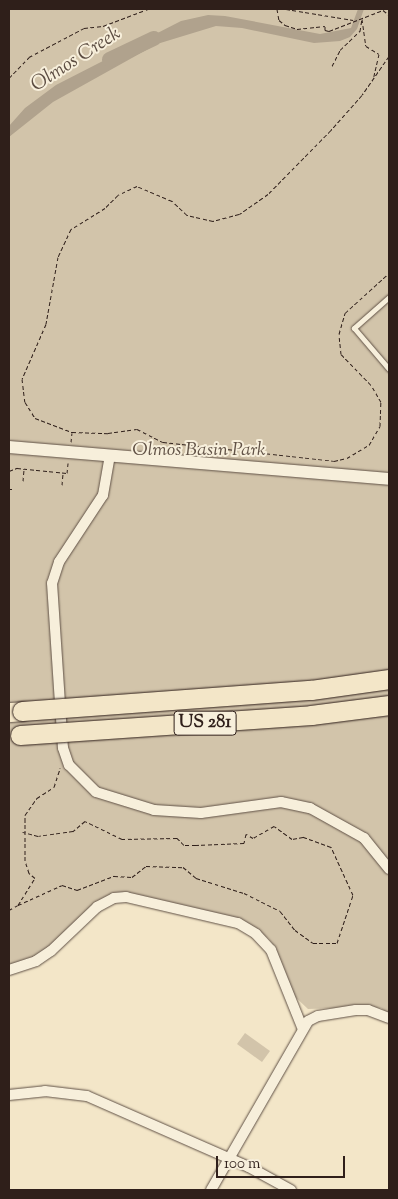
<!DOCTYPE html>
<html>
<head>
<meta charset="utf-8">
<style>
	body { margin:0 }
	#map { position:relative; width:398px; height:1199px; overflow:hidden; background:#f3e6c8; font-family:"Sorts Mill Goudy",serif }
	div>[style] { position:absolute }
	.green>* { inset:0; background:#d2c4aa }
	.water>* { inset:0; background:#b0a28d }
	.river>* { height:15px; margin:-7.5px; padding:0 7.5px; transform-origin:7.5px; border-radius:7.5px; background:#b0a28d }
	.path>* { height:1px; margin-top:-0.5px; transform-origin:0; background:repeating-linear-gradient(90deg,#2f1f1a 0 4px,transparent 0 6.5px) }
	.roads { filter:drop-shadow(0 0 1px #605146) drop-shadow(0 0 1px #605146) }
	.service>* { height:5px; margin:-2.5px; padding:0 2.5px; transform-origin:2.5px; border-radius:2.5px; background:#f7efdb }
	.minor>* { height:10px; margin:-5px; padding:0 5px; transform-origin:5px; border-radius:5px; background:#f7efdb }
	.tertiary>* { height:12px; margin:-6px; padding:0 6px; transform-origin:6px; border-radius:6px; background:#f7efdb }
	.motorway>* { height:19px; margin:-9.5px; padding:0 9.5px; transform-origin:9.5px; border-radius:9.5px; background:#f3e6c8 }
	.bridges { filter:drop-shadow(0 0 1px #2f1f1a) drop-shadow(0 0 1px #2f1f1a) }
	.motorway-bridge>* { height:19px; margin:-9.5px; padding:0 9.5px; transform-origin:9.5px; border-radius:9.5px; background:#f3e6c8 }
	span { translate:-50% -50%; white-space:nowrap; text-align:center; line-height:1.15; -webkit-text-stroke:4px #f7efdb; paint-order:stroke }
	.shield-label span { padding:1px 4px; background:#f7efdb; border:1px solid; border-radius:4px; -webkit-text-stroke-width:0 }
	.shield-label { font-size:18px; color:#2f1f1a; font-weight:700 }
	.park-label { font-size:19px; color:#605145; font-style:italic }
	.water-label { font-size:20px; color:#5c4d42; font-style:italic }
	.frame { position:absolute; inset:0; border:10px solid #2f1f1a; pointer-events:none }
	.scale { position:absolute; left:216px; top:1156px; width:129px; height:22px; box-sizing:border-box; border:2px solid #2f1f1a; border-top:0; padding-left:6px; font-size:15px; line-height:18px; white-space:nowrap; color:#2f1f1a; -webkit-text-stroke:4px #f7efdb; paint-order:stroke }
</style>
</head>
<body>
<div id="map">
	<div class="green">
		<i style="clip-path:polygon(9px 9px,389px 9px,389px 1014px,381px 1008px,367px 1007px,308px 1009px,291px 993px,276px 948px,268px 938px,233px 917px,125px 893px,109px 895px,39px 955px,9px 967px)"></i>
		<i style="clip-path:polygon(245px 1033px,270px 1051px,262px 1062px,237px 1044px)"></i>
	</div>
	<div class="water">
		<i style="clip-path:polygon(358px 9px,364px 9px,357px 29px,350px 37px,340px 41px,314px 43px,242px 28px,216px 26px,157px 44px,53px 102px,9px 137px,9px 126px,25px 108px,56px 85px,181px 21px,208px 15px,225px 16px,320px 34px,351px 28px)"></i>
	</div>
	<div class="river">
		<i style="left:109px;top:59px;width:49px;rotate:-25.5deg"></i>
	</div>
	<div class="path">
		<i style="left:277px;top:9px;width:11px;rotate:80deg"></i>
		<i style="left:279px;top:20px;width:8px;rotate:40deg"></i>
		<i style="left:285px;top:25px;width:13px;rotate:18deg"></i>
		<i style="left:297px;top:29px;width:28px;rotate:-6deg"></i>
		<i style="left:325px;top:26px;width:4px;rotate:90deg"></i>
		<i style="left:325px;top:30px;width:4px;rotate:14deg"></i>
		<i style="left:329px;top:31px;width:58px;rotate:-21.3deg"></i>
		<i style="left:383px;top:10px;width:8px;rotate:40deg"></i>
		<i style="left:286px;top:9px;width:68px;rotate:9.3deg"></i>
		<i style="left:362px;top:19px;width:27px;rotate:82deg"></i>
		<i style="left:366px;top:46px;width:15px;rotate:32deg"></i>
		<i style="left:379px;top:54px;width:23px;rotate:103deg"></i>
		<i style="left:389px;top:56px;width:47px;rotate:124.7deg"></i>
		<i style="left:362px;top:95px;width:47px;rotate:131.5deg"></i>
		<i style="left:331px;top:130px;width:90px;rotate:134.5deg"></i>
		<i style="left:268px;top:194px;width:35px;rotate:145deg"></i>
		<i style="left:239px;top:214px;width:27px;rotate:165deg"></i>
		<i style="left:213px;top:221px;width:27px;rotate:-167deg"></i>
		<i style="left:187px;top:215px;width:21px;rotate:-137deg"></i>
		<i style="left:172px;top:201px;width:38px;rotate:-157deg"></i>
		<i style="left:137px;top:186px;width:21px;rotate:155deg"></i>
		<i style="left:118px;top:195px;width:18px;rotate:135deg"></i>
		<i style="left:105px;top:208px;width:40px;rotate:148deg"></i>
		<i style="left:71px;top:229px;width:31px;rotate:115deg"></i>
		<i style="left:58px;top:257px;width:68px;rotate:100.2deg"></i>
		<i style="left:46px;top:324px;width:60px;rotate:113.6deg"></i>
		<i style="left:22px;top:379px;width:23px;rotate:83deg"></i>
		<i style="left:25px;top:402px;width:19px;rotate:58deg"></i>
		<i style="left:35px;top:418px;width:40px;rotate:21deg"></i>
		<i style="left:72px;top:432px;width:36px;rotate:2deg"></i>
		<i style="left:108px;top:433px;width:29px;rotate:-8deg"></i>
		<i style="left:137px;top:429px;width:29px;rotate:27deg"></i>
		<i style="left:163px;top:442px;width:172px;rotate:6.3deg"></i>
		<i style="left:334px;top:461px;width:13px;rotate:-13deg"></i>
		<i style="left:347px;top:458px;width:26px;rotate:-31deg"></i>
		<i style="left:369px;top:445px;width:22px;rotate:-60deg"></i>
		<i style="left:380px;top:426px;width:24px;rotate:-88deg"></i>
		<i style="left:381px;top:402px;width:20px;rotate:-120deg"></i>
		<i style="left:371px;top:385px;width:43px;rotate:-134.1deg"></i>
		<i style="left:341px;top:354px;width:20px;rotate:-96deg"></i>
		<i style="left:339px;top:334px;width:22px;rotate:-74deg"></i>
		<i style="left:345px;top:313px;width:59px;rotate:-42.3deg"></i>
		<i style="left:332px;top:66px;width:18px;rotate:-63deg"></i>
		<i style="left:340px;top:50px;width:28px;rotate:-44deg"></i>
		<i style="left:360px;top:31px;width:12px;rotate:-81deg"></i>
		<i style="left:9px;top:78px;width:29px;rotate:-46deg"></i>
		<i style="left:29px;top:57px;width:62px;rotate:-27.8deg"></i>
		<i style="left:84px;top:28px;width:19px;rotate:-6deg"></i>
		<i style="left:103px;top:26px;width:48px;rotate:-20.7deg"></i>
		<i style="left:71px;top:442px;width:9px;rotate:-84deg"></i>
		<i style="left:9px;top:471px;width:9px;rotate:-21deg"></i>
		<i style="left:17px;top:468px;width:50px;rotate:5.7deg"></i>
		<i style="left:67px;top:473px;width:10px;rotate:-84deg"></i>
		<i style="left:23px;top:481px;width:12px;rotate:-85deg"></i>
		<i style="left:62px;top:485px;width:12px;rotate:-85deg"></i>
		<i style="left:9px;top:489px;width:3px"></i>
		<i style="left:18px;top:905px;width:48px;rotate:-24.4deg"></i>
		<i style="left:62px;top:885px;width:16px;rotate:18deg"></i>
		<i style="left:77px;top:890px;width:40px;rotate:-21deg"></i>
		<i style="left:114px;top:876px;width:18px;rotate:3deg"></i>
		<i style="left:132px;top:877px;width:18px;rotate:-38deg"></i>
		<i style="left:146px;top:866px;width:37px;rotate:2deg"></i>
		<i style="left:183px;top:867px;width:17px;rotate:40deg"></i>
		<i style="left:196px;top:878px;width:50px;rotate:17.4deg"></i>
		<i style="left:244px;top:893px;width:40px;rotate:26.6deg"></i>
		<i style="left:280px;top:911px;width:24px;rotate:52deg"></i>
		<i style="left:295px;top:930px;width:22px;rotate:36deg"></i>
		<i style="left:313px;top:943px;width:24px"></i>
		<i style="left:337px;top:943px;width:51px;rotate:-71.6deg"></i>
		<i style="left:353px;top:895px;width:53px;rotate:-114.6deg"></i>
		<i style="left:331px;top:847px;width:30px;rotate:-160deg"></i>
		<i style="left:303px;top:837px;width:11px;rotate:170deg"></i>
		<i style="left:292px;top:839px;width:22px;rotate:-144deg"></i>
		<i style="left:274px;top:826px;width:24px;rotate:150deg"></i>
		<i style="left:253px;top:838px;width:8px;rotate:-150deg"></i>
		<i style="left:246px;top:834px;width:9px;rotate:103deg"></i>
		<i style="left:244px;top:843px;width:48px;rotate:177.6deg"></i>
		<i style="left:196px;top:845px;width:12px;rotate:180deg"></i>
		<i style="left:184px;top:845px;width:10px;rotate:-135deg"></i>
		<i style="left:177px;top:838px;width:55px;rotate:179deg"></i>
		<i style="left:122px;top:839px;width:41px;rotate:-154.1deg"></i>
		<i style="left:85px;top:821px;width:16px;rotate:140deg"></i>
		<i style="left:73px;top:831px;width:35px;rotate:172deg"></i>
		<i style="left:38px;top:836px;width:16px;rotate:-165deg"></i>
		<i style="left:9px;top:910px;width:10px;rotate:-29deg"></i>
		<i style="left:18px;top:905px;width:32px;rotate:-58deg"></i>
		<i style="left:35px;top:878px;width:8px;rotate:-140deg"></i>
		<i style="left:29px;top:873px;width:13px;rotate:-108deg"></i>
		<i style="left:25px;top:861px;width:46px;rotate:-90deg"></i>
		<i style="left:25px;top:815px;width:21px;rotate:-55deg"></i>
		<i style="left:37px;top:798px;width:20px;rotate:-33deg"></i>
		<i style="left:54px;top:787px;width:20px;rotate:-72deg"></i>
	</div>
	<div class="roads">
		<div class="service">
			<i style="left:389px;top:297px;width:47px;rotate:138.5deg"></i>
			<i style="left:354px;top:328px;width:54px;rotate:49.5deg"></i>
		</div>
		<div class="minor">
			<i style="left:110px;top:455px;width:41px;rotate:99.9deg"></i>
			<i style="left:103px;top:495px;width:80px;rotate:123.3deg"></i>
			<i style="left:59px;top:562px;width:22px;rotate:108deg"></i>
			<i style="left:52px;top:583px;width:165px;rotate:86.2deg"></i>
			<i style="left:63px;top:748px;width:18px;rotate:71deg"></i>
			<i style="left:69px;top:765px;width:38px;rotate:45deg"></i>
			<i style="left:96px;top:792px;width:61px;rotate:17.2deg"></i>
			<i style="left:154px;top:810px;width:47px;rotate:3.7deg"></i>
			<i style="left:201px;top:813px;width:81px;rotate:-7.8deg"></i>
			<i style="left:281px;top:802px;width:30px;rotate:12deg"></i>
			<i style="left:310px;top:808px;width:62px;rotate:29.1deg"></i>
			<i style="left:364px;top:838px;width:40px;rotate:51deg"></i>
			<i style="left:9px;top:970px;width:28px;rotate:-18deg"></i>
			<i style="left:36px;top:961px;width:18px;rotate:-34deg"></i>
			<i style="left:51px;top:951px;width:64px;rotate:-43.7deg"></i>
			<i style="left:97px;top:907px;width:19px;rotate:-28deg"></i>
			<i style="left:114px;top:898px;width:12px;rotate:-5deg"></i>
			<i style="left:126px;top:897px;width:115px;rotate:13.1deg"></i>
			<i style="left:238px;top:923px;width:21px;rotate:31deg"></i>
			<i style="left:256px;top:934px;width:22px;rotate:47deg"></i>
			<i style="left:271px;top:950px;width:83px;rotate:68.1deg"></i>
			<i style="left:9px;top:1095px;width:36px;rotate:-6deg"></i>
			<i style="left:45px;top:1091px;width:42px;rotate:6.8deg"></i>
			<i style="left:87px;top:1096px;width:177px;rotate:23.7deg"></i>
			<i style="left:249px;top:1167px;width:48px;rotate:28.7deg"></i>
			<i style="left:211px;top:1190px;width:195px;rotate:-60.1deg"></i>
			<i style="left:308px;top:1021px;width:11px;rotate:-27deg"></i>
			<i style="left:318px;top:1016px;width:38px;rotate:-9deg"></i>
			<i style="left:356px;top:1010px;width:12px"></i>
			<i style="left:368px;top:1010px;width:22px;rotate:21deg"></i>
		</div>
		<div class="tertiary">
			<i style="left:9px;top:447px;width:381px;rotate:4.8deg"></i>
		</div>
		<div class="motorway">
			<i style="left:9px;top:712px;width:13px;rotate:-4deg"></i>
		</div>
	</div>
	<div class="bridges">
		<div class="motorway-bridge">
			<i style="left:22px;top:711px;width:290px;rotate:-4.2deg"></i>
			<i style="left:311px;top:690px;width:79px;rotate:-8deg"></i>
			<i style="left:20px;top:735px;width:292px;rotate:-3.9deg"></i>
			<i style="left:311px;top:715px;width:79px;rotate:-7.3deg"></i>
		</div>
	</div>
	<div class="shield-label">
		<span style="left:205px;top:723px">US 281</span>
	</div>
	<div class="park-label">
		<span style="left:199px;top:451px">Olmos Basin Park</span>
	</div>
	<div class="water-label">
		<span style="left:76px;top:60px;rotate:-33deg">Olmos Creek</span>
	</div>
	<div class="frame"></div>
	<div class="scale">100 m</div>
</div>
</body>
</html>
